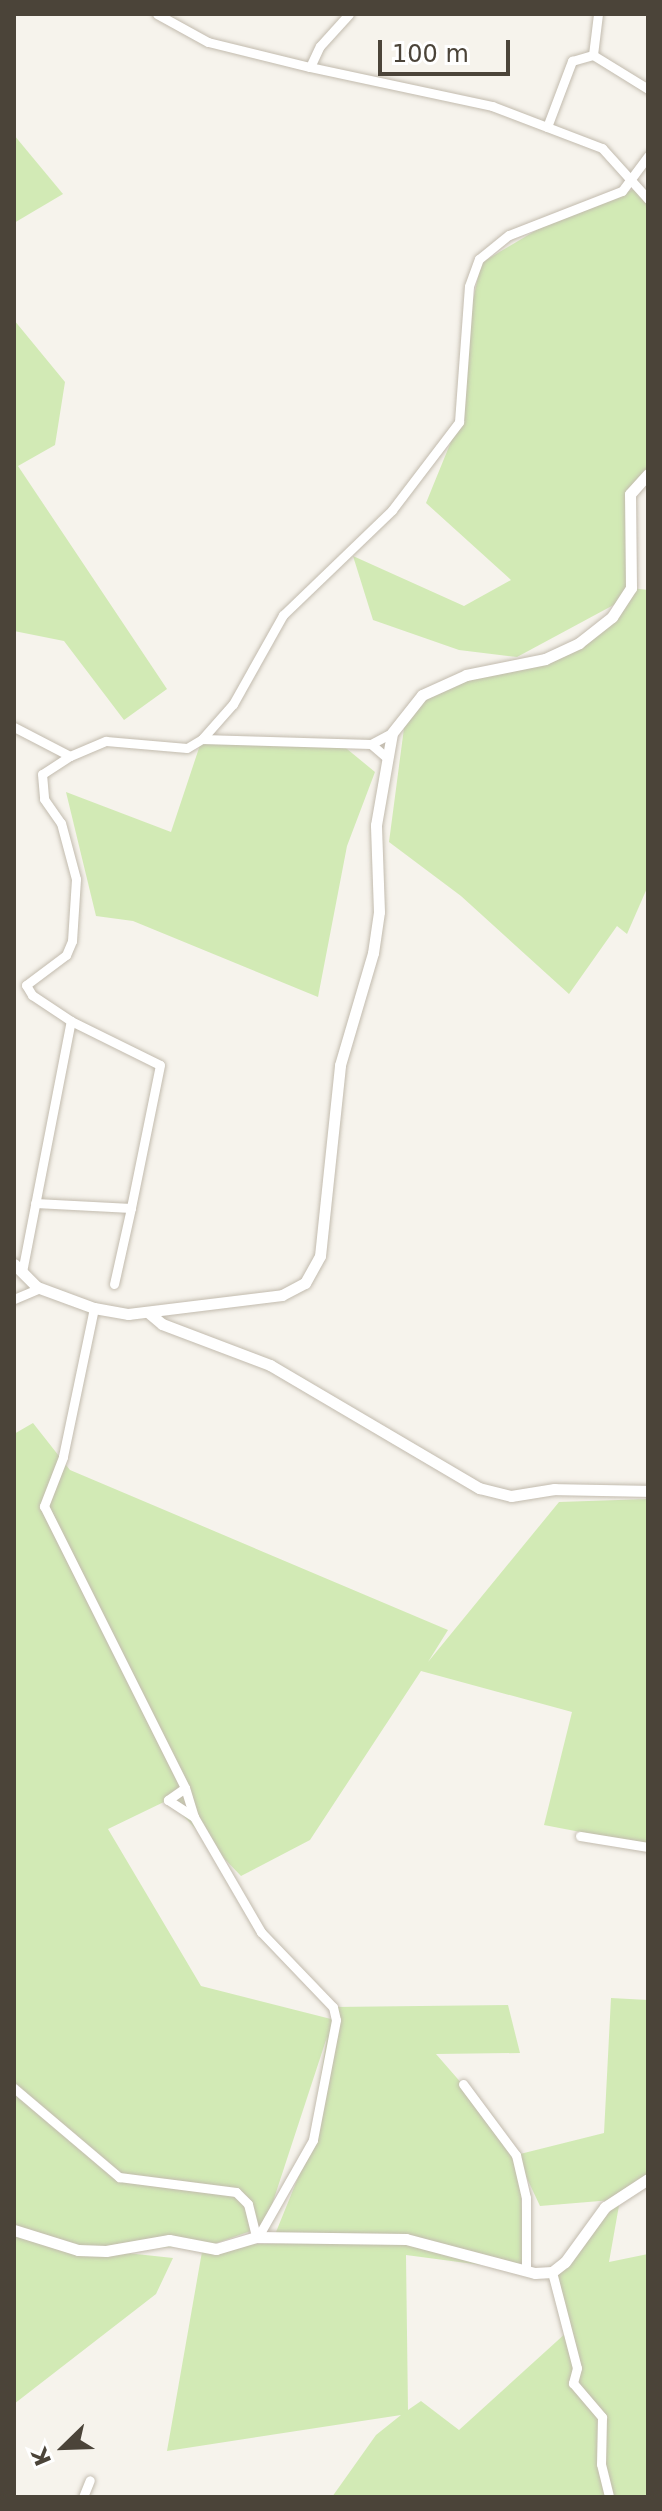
<!DOCTYPE html>
<html>
<head>
<meta charset="utf-8">
<style>
	body { margin:0 }
	#map { position:relative; width:662px; height:2511px; overflow:hidden; background:#f6f3ec; font-family:"DejaVu Sans",sans-serif }
	div>[style] { position:absolute }
	.green>* { inset:0; background:#d2eab5 }
	.roads { filter:drop-shadow(0 0 2px #c2bbae) drop-shadow(0 0 2px #c2bbae) }
	.minor>* { height:9px; margin:-4.5px; padding:0 4.5px; transform-origin:4.5px; border-radius:4.5px; background:#fff }
	.tertiary>* { height:11px; margin:-5.5px; padding:0 5.5px; transform-origin:5.5px; border-radius:5.5px; background:#fff }
	span { translate:-50% -50%; white-space:nowrap; text-align:center; line-height:1.15; -webkit-text-stroke:7px #fff; paint-order:stroke }
	.frame { position:absolute; inset:0; border:16px solid #4b4439; pointer-events:none }
	.north { position:absolute; left:24px; top:2407px; width:80px; height:80px; -webkit-text-stroke:6px #fff; paint-order:stroke; rotate:247deg; font-size:22px; font-weight:700; line-height:32px; text-align:center; color:#4b4439 }
	.north::after { content:''; display:block; margin:auto; width:28px; height:36px; background:#4b4439; clip-path:polygon(50% 0,100% 100%,50% 72%,0 100%) }
	.scale { position:absolute; left:378px; top:40px; width:132px; height:36px; box-sizing:border-box; border:4px solid #4b4439; border-top:0; padding-left:10px; font-size:24px; line-height:28px; white-space:nowrap; color:#4b4439; -webkit-text-stroke:6px #fff; paint-order:stroke }
</style>
</head>
<body>
<div id="map">
	<div class="green">
		<i style="clip-path:polygon(14px 135px,63px 194px,14px 223px)"></i>
		<i style="clip-path:polygon(637px 188px,648px 197px,648px 473px,630px 494px,631px 588px,648px 590px,648px 886px,627px 934px,617px 926px,569px 994px,461px 896px,389px 842px,406px 713px,442px 685px,545px 659px,579px 643px,621px 601px,517px 657px,459px 650px,373px 620px,353px 556px,464px 606px,511px 580px,426px 503px,459px 422px,466px 333px,481px 263px,555px 219px)"></i>
		<i style="clip-path:polygon(14px 320px,65px 382px,55px 445px,18px 466px,167px 689px,124px 720px,64px 641px,14px 631px)"></i>
		<i style="clip-path:polygon(202px 739px,341px 744px,375px 772px,347px 846px,318px 997px,133px 921px,96px 916px,66px 792px,171px 832px)"></i>
		<i style="clip-path:polygon(evenodd,33px 1423px,70px 1470px,448px 1630px,428px 1662px,559px 1502px,648px 1499px,648px 1845px,544px 1825px,572px 1712px,421px 1671px,310px 1840px,241px 1876px,168px 1800px,108px 1829px,201px 1986px,331px 2019px,333px 2007px,508px 2005px,520px 2053px,436px 2054px,497px 2124px,519px 2167px,526px 2271px,406px 2255px,408px 2410px,421px 2401px,459px 2430px,567px 2332px,552px 2272px,612px 2200px,540px 2206px,516px 2155px,604px 2133px,611px 1998px,648px 2000px,648px 2182px,621px 2194px,609px 2262px,648px 2254px,648px 2497px,332px 2497px,376px 2435px,401px 2415px,167px 2451px,203px 2246px,99px 2250px,173px 2258px,156px 2294px,14px 2404px,14px 1434px,33px 1423px,327px 2037px,310px 2148px,274px 2237px,307px 2242px,208px 2246px,265px 2226px,327px 2037px)"></i>
	</div>
	<div class="roads">
		<div class="minor">
			<i style="left:157px;top:14px;width:58px;rotate:28.8deg"></i>
			<i style="left:208px;top:42px;width:105px;rotate:13.8deg"></i>
			<i style="left:310px;top:67px;width:23px;rotate:-65deg"></i>
			<i style="left:320px;top:46px;width:43px;rotate:-47.8deg"></i>
			<i style="left:598px;top:14px;width:41px;rotate:97deg"></i>
			<i style="left:593px;top:55px;width:65px;rotate:31.7deg"></i>
			<i style="left:310px;top:67px;width:186px;rotate:12.1deg"></i>
			<i style="left:492px;top:106px;width:118px;rotate:20.9deg"></i>
			<i style="left:602px;top:148px;width:69px;rotate:48deg"></i>
			<i style="left:547px;top:127px;width:71px;rotate:-69.3deg"></i>
			<i style="left:572px;top:61px;width:22px;rotate:-16deg"></i>
			<i style="left:14px;top:727px;width:63px;rotate:27.4deg"></i>
			<i style="left:70px;top:756px;width:39px;rotate:-23deg"></i>
			<i style="left:106px;top:741px;width:81px;rotate:4.9deg"></i>
			<i style="left:187px;top:748px;width:17px;rotate:-31deg"></i>
			<i style="left:202px;top:739px;width:47px;rotate:-48.5deg"></i>
			<i style="left:233px;top:704px;width:102px;rotate:-60.7deg"></i>
			<i style="left:283px;top:615px;width:151px;rotate:-43.9deg"></i>
			<i style="left:392px;top:510px;width:111px;rotate:-52.7deg"></i>
			<i style="left:459px;top:422px;width:136px;rotate:-85.8deg"></i>
			<i style="left:469px;top:286px;width:29px;rotate:-70deg"></i>
			<i style="left:479px;top:259px;width:38px;rotate:-39deg"></i>
			<i style="left:509px;top:235px;width:121px;rotate:-21.3deg"></i>
			<i style="left:622px;top:191px;width:44px;rotate:-53.4deg"></i>
			<i style="left:202px;top:739px;width:169px;rotate:1.7deg"></i>
			<i style="left:371px;top:744px;width:20px;rotate:41deg"></i>
			<i style="left:371px;top:744px;width:24px;rotate:-28deg"></i>
			<i style="left:70px;top:756px;width:33px;rotate:147deg"></i>
			<i style="left:42px;top:774px;width:25px;rotate:85deg"></i>
			<i style="left:44px;top:799px;width:29px;rotate:55deg"></i>
			<i style="left:61px;top:823px;width:58px;rotate:75deg"></i>
			<i style="left:76px;top:879px;width:62px;rotate:93.7deg"></i>
			<i style="left:72px;top:941px;width:15px;rotate:113deg"></i>
			<i style="left:66px;top:955px;width:50px;rotate:143.1deg"></i>
			<i style="left:26px;top:985px;width:12px;rotate:59deg"></i>
			<i style="left:32px;top:995px;width:47px;rotate:33.7deg"></i>
			<i style="left:22px;top:1272px;width:256px;rotate:-79deg"></i>
			<i style="left:71px;top:1021px;width:99px;rotate:26.3deg"></i>
			<i style="left:160px;top:1065px;width:146px;rotate:101.5deg"></i>
			<i style="left:131px;top:1208px;width:96px;rotate:-177deg"></i>
			<i style="left:114px;top:1284px;width:78px;rotate:-77.4deg"></i>
			<i style="left:14px;top:1299px;width:28px;rotate:-23deg"></i>
			<i style="left:94px;top:1308px;width:152px;rotate:101.8deg"></i>
			<i style="left:63px;top:1457px;width:53px;rotate:111.2deg"></i>
			<i style="left:44px;top:1506px;width:315px;rotate:63.4deg"></i>
			<i style="left:194px;top:1817px;width:30px;rotate:-107deg"></i>
			<i style="left:185px;top:1788px;width:21px;rotate:145deg"></i>
			<i style="left:168px;top:1800px;width:31px;rotate:33deg"></i>
			<i style="left:194px;top:1817px;width:133px;rotate:59.8deg"></i>
			<i style="left:261px;top:1932px;width:104px;rotate:46.2deg"></i>
			<i style="left:333px;top:2007px;width:13px;rotate:77deg"></i>
			<i style="left:336px;top:2020px;width:122px;rotate:100.9deg"></i>
			<i style="left:313px;top:2140px;width:112px;rotate:119.6deg"></i>
			<i style="left:580px;top:1836px;width:69px;rotate:9.2deg"></i>
			<i style="left:463px;top:2084px;width:89px;rotate:53.3deg"></i>
			<i style="left:516px;top:2155px;width:44px;rotate:76.9deg"></i>
			<i style="left:526px;top:2198px;width:73px;rotate:90deg"></i>
			<i style="left:14px;top:2088px;width:138px;rotate:40.3deg"></i>
			<i style="left:119px;top:2177px;width:118px;rotate:7.3deg"></i>
			<i style="left:236px;top:2192px;width:17px;rotate:45deg"></i>
			<i style="left:248px;top:2204px;width:34px;rotate:76deg"></i>
			<i style="left:552px;top:2272px;width:99px;rotate:75.4deg"></i>
			<i style="left:577px;top:2368px;width:16px;rotate:105deg"></i>
			<i style="left:573px;top:2383px;width:45px;rotate:49.5deg"></i>
			<i style="left:602px;top:2417px;width:47px;rotate:91.2deg"></i>
			<i style="left:601px;top:2464px;width:32px;rotate:76deg"></i>
			<i style="left:83px;top:2497px;width:18px;rotate:-68deg"></i>
		</div>
		<div class="tertiary">
			<i style="left:14px;top:1264px;width:33px;rotate:45deg"></i>
			<i style="left:37px;top:1287px;width:61px;rotate:20.2deg"></i>
			<i style="left:94px;top:1308px;width:35px;rotate:10deg"></i>
			<i style="left:128px;top:1314px;width:155px;rotate:-7deg"></i>
			<i style="left:282px;top:1295px;width:26px;rotate:-28deg"></i>
			<i style="left:305px;top:1283px;width:31px;rotate:-61deg"></i>
			<i style="left:320px;top:1256px;width:192px;rotate:-84deg"></i>
			<i style="left:340px;top:1065px;width:117px;rotate:-73.6deg"></i>
			<i style="left:373px;top:953px;width:41px;rotate:-81.7deg"></i>
			<i style="left:379px;top:912px;width:87px;rotate:-92deg"></i>
			<i style="left:376px;top:825px;width:93px;rotate:-80.1deg"></i>
			<i style="left:392px;top:733px;width:48px;rotate:-51.7deg"></i>
			<i style="left:422px;top:695px;width:48px;rotate:-24.4deg"></i>
			<i style="left:466px;top:675px;width:81px;rotate:-11.4deg"></i>
			<i style="left:545px;top:659px;width:38px;rotate:-25deg"></i>
			<i style="left:579px;top:643px;width:42px;rotate:-38.2deg"></i>
			<i style="left:612px;top:617px;width:35px;rotate:-57deg"></i>
			<i style="left:631px;top:588px;width:94px;rotate:-90.6deg"></i>
			<i style="left:630px;top:494px;width:27px;rotate:-48deg"></i>
			<i style="left:149px;top:1313px;width:17px;rotate:40deg"></i>
			<i style="left:162px;top:1324px;width:116px;rotate:20.8deg"></i>
			<i style="left:270px;top:1365px;width:243px;rotate:30.5deg"></i>
			<i style="left:479px;top:1488px;width:33px;rotate:14deg"></i>
			<i style="left:511px;top:1496px;width:44px;rotate:-9.2deg"></i>
			<i style="left:554px;top:1489px;width:94px;rotate:1.2deg"></i>
			<i style="left:14px;top:2230px;width:67px;rotate:17.4deg"></i>
			<i style="left:78px;top:2250px;width:28px;rotate:2deg"></i>
			<i style="left:106px;top:2251px;width:64px;rotate:-9.9deg"></i>
			<i style="left:169px;top:2240px;width:48px;rotate:10.8deg"></i>
			<i style="left:216px;top:2249px;width:42px;rotate:-16.7deg"></i>
			<i style="left:256px;top:2237px;width:150px;rotate:0.8deg"></i>
			<i style="left:406px;top:2239px;width:133px;rotate:14.8deg"></i>
			<i style="left:535px;top:2273px;width:17px;rotate:-3deg"></i>
			<i style="left:552px;top:2272px;width:16px;rotate:-38deg"></i>
			<i style="left:565px;top:2262px;width:68px;rotate:-54deg"></i>
			<i style="left:605px;top:2207px;width:51px;rotate:-33.1deg"></i>
		</div>
	</div>
	<div class="frame"></div>
	<div class="north">K</div>
	<div class="scale">100 m</div>
</div>
</body>
</html>
